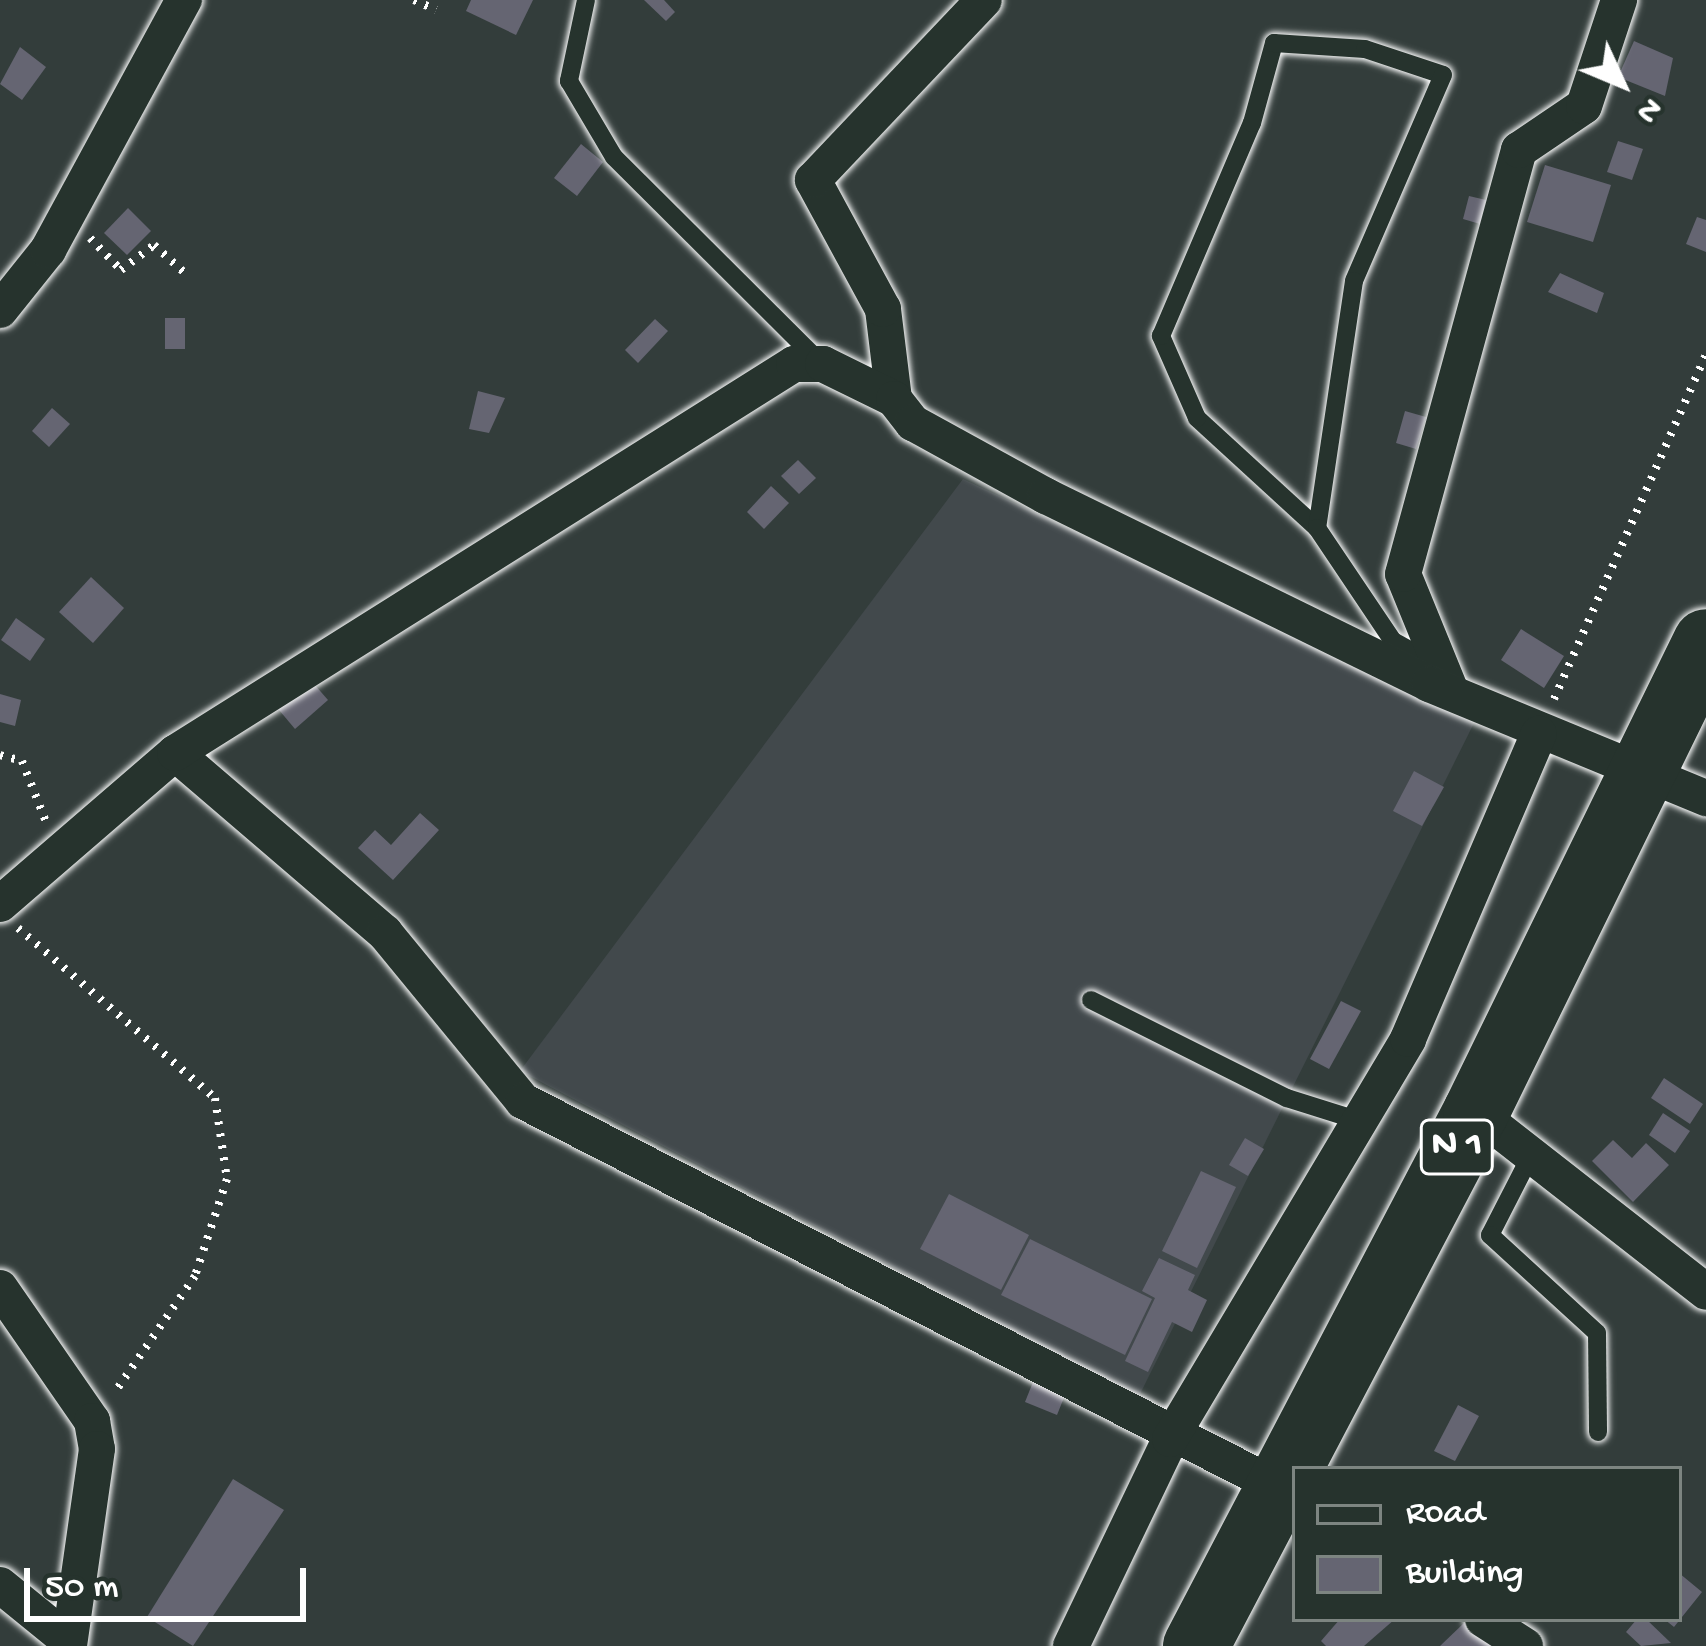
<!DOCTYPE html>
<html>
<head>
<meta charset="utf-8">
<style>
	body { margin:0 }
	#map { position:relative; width:1706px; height:1646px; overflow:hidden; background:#333d3b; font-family:"Gochi Hand",sans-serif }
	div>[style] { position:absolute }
	.built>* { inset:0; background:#42494c }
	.building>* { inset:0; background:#656572 }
	.path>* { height:8px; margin-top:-4px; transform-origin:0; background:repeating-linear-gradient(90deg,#fff 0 3px,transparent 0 12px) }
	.roads { filter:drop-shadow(0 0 3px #fff) drop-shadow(0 0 3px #fff) }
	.lane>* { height:18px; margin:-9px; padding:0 9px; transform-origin:9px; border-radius:9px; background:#26332d }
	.street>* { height:36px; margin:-18px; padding:0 18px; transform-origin:18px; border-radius:18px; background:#26332d }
	.highway>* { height:66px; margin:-33px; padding:0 33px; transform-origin:33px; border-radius:33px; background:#26332d }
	span { translate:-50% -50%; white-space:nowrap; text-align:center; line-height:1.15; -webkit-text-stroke:9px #26332d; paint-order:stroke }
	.shield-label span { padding:3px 9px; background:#26332d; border:3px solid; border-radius:9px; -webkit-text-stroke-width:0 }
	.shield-label { font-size:39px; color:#fff; font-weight:700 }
	.legend { position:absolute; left:1292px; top:1466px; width:390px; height:156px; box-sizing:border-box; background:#26332d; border:3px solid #7d8581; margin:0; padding:15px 21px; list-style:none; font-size:36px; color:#fff }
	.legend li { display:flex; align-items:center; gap:24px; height:60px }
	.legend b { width:60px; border:3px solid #7d8581 }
	.north { position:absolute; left:1562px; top:24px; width:120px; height:120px; -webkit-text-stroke:9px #26332d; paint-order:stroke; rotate:134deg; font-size:33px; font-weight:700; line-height:48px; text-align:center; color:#fff }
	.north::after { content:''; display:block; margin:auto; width:42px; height:54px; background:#fff; clip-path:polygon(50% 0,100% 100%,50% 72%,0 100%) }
	.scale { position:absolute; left:24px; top:1568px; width:282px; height:54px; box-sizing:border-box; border:6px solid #fff; border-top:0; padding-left:15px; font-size:36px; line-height:42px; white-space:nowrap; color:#fff; -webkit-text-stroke:9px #26332d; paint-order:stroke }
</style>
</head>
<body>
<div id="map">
	<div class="built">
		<i style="clip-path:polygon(963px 479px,1476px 719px,1139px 1396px,520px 1071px)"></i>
	</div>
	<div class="building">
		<i style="clip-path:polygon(471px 0,533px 0,516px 35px,466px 11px)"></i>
		<i style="clip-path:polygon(644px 0,664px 0,675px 12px,666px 21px)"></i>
		<i style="clip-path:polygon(1634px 41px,1673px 58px,1665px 96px,1618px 77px)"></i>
		<i style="clip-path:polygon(20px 47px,46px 67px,22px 100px,0 84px)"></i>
		<i style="clip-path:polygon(1618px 141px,1643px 149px,1632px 180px,1607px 172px)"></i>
		<i style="clip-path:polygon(581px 144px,603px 162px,577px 196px,554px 178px)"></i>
		<i style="clip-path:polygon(1545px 165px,1611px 185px,1593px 242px,1527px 222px)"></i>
		<i style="clip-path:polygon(1469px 196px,1486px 200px,1480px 224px,1463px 219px)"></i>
		<i style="clip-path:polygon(128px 208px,151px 231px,127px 255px,104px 233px)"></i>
		<i style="clip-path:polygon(1697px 217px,1706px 220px,1706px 252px,1686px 244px)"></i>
		<i style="clip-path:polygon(1560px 273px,1604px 293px,1597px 313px,1548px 292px)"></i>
		<i style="clip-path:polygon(165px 318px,185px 318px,185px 349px,165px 349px)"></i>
		<i style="clip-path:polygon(655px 319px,668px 331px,638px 363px,625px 350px)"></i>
		<i style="clip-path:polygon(478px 391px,505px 398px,489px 433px,469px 429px)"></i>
		<i style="clip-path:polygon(52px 408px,70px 424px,49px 447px,32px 431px)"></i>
		<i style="clip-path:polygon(1405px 411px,1426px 417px,1416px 449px,1396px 443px)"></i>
		<i style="clip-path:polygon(798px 460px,816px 478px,799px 494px,781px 476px)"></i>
		<i style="clip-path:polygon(771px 486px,789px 503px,764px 529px,747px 512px)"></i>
		<i style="clip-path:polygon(91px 577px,124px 608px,93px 643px,59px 612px)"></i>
		<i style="clip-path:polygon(16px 618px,45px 639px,30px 661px,1px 640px)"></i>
		<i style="clip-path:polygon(1521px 629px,1564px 656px,1544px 688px,1501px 660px)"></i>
		<i style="clip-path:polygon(307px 676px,328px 700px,295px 729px,274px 704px)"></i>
		<i style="clip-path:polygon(0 694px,21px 700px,15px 726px,0 722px)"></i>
		<i style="clip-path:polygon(1414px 771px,1444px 787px,1422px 826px,1393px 811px)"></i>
		<i style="clip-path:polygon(420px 813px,439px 830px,393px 880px,358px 848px,375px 830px,391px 845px)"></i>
		<i style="clip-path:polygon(1341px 1001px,1361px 1011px,1329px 1069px,1310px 1059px)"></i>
		<i style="clip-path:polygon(1664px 1078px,1703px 1104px,1690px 1124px,1651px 1098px)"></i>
		<i style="clip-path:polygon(1663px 1113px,1690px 1131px,1675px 1153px,1649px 1135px)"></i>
		<i style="clip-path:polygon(1245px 1138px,1264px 1149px,1248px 1176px,1229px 1165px)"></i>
		<i style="clip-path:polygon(1613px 1140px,1632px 1158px,1646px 1143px,1669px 1165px,1633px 1202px,1592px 1161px)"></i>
		<i style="clip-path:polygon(1201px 1171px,1236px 1187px,1197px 1268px,1162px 1251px)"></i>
		<i style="clip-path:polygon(949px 1194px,1029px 1235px,1001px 1290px,920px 1249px)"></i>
		<i style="clip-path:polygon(1030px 1239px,1152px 1299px,1125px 1355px,1001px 1295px)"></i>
		<i style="clip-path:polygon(1159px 1258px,1195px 1275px,1188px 1290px,1207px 1300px,1192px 1332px,1172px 1322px,1148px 1372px,1125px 1361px,1155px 1298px,1142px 1291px)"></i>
		<i style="clip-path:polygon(1035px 1377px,1067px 1390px,1057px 1415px,1025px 1402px)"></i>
		<i style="clip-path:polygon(1458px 1405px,1479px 1416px,1455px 1461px,1434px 1451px)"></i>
		<i style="clip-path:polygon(233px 1479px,284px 1510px,193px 1646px,147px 1617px)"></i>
		<i style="clip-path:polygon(1679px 1573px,1702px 1592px,1674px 1627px,1664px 1619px,1679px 1619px)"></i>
		<i style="clip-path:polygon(1340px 1619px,1395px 1619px,1364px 1646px,1326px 1646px,1321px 1641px)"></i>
		<i style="clip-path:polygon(1637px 1619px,1646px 1619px,1671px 1643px,1641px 1646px,1626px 1632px)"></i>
		<i style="clip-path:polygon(1464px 1623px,1495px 1646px,1440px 1646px)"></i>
	</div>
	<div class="path">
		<i style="left:414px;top:0;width:24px;rotate:24deg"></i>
		<i style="left:90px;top:238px;width:45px;rotate:45.9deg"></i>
		<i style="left:121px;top:270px;width:41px;rotate:-37.1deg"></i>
		<i style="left:154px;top:245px;width:45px;rotate:42.3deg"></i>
		<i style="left:1554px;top:699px;width:377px;rotate:-66.2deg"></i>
		<i style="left:0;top:755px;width:23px;rotate:15deg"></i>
		<i style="left:22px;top:761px;width:66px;rotate:68.5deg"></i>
		<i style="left:18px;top:928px;width:260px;rotate:40.8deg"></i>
		<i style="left:215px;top:1098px;width:82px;rotate:81.6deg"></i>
		<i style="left:227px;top:1179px;width:102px;rotate:108.3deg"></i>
		<i style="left:195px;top:1276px;width:141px;rotate:124.6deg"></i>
	</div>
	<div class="roads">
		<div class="lane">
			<i style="left:586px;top:0;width:83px;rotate:101.9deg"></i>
			<i style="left:569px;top:81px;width:88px;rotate:59.4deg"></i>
			<i style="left:614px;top:157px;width:292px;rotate:44.9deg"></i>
			<i style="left:1317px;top:528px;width:163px;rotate:-137.5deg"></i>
			<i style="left:1197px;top:418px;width:90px;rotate:-113.7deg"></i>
			<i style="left:1161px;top:336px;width:232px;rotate:-66.9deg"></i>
			<i style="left:1252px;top:123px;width:83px;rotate:-74.6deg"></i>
			<i style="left:1274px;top:43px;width:91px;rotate:3.8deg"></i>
			<i style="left:1365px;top:49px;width:82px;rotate:18.4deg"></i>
			<i style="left:1443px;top:75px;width:224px;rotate:113.4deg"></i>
			<i style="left:1354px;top:281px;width:250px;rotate:98.5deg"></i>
			<i style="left:1317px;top:528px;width:136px;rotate:56.1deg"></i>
			<i style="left:1393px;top:641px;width:50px;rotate:28.6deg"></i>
			<i style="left:1091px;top:1000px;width:219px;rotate:26.6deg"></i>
			<i style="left:1287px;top:1098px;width:77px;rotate:17.5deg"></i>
			<i style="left:1531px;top:1155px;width:90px;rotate:117.1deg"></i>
			<i style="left:1490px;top:1235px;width:145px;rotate:42.5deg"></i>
			<i style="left:1597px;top:1333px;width:99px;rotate:89.4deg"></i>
		</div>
		<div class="street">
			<i style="left:0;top:310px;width:77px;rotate:-51.3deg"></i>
			<i style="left:48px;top:250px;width:285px;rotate:-61.5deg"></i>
			<i style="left:894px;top:399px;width:91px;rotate:-97deg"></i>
			<i style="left:883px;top:309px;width:147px;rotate:-118.5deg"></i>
			<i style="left:813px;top:180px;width:248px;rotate:-46.5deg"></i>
			<i style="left:1450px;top:689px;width:124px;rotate:-112.2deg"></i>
			<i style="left:1403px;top:574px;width:440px;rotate:-74.7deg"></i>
			<i style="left:1519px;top:150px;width:78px;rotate:-34.1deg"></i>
			<i style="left:1584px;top:106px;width:112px;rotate:-71.7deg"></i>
			<i style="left:175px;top:753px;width:277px;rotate:40.6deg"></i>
			<i style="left:385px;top:933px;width:217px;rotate:50.6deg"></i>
			<i style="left:523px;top:1101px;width:864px;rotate:27.07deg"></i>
			<i style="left:0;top:904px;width:231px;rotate:-40.8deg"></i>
			<i style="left:175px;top:753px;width:731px;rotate:-32.15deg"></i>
			<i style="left:794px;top:364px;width:29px"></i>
			<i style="left:823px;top:364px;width:79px;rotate:26.2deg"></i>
			<i style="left:894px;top:399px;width:31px;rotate:52deg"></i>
			<i style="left:913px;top:423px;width:152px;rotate:28.8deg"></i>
			<i style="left:1046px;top:496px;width:427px;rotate:26.1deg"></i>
			<i style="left:1429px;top:684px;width:300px;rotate:22.4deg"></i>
			<i style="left:1476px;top:1112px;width:292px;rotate:38deg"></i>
			<i style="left:0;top:1288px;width:162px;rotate:55.3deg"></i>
			<i style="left:92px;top:1421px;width:28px;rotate:80deg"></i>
			<i style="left:97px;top:1449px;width:199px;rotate:98.1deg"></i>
			<i style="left:0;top:1585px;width:82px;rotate:39.1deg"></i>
			<i style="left:1483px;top:1619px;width:50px;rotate:32.7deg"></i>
			<i style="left:1071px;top:1646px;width:229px;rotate:-64.4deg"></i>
			<i style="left:1170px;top:1439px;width:465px;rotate:-59.2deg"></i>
			<i style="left:1408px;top:1039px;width:332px;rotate:-66.8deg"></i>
		</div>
		<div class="highway">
			<i style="left:1196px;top:1646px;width:603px;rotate:-62.33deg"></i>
			<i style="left:1476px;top:1112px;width:523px;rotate:-63.92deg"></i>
		</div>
	</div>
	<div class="shield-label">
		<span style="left:1457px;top:1147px">N 1</span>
	</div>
	<ul class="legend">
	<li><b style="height:15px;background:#26332d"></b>Road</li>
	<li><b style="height:33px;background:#656572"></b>Building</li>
	</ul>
	<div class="north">N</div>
	<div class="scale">50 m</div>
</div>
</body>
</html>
